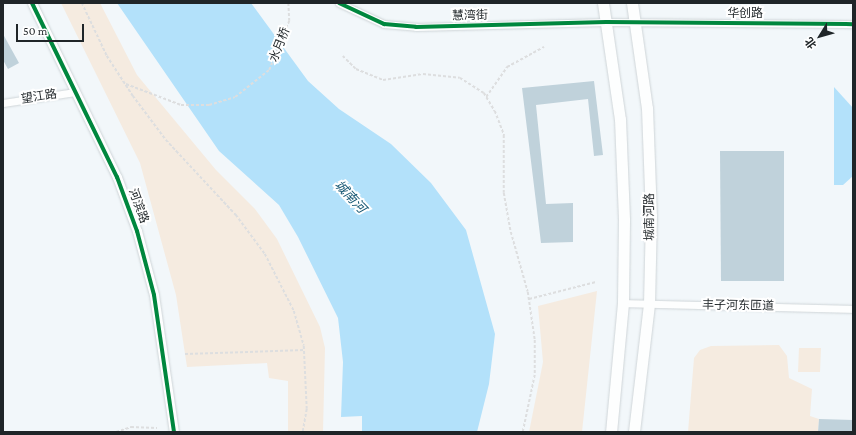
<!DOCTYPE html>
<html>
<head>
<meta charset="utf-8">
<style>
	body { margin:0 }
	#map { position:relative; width:856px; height:435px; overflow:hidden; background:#f2f7fa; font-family:"Crimson Pro","Noto Sans SC",serif }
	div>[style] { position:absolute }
	.green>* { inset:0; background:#f5ebe0 }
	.water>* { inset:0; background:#b3e1fa }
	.building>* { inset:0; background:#c0d2db }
	.path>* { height:1.5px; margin-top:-0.75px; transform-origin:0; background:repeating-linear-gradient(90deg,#dddedf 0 3px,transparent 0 5px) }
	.roads { filter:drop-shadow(0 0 1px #cfd5d8) drop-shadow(0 0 1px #cfd5d8) }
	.minor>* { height:7px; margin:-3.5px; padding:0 3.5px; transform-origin:3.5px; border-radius:3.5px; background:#fdfefe }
	.tertiary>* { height:9px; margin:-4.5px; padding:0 4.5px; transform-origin:4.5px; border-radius:4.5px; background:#fdfefe }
	.primary>* { height:11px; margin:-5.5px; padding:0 5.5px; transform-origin:5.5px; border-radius:5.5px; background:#fdfefe }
	.cycleway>* { height:4px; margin:-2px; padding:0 2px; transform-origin:2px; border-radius:2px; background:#00873e }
	span { translate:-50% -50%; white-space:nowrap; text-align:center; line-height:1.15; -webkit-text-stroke:4px #fff; paint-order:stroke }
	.street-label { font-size:12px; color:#1f2528 }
	.water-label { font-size:13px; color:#145672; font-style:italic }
	.frame { position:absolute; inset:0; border:4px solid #1f2528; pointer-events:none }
	.north { position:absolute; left:800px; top:16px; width:40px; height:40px; -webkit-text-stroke:3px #fff; paint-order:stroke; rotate:233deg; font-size:11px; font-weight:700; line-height:16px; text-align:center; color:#1f2528 }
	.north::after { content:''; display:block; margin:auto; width:14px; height:18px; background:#1f2528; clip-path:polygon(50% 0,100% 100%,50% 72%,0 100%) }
	.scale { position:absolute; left:16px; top:24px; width:68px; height:18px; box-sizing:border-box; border:2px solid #1f2528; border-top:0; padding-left:5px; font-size:12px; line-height:14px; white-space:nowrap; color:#1f2528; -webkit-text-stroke:3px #fff; paint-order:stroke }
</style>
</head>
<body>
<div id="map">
	<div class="green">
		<i style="clip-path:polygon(61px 3px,100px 3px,137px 75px,216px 170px,255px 209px,277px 239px,320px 327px,325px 348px,323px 432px,288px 432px,288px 381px,269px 378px,267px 363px,187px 367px,176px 295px,140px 163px)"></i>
		<i style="clip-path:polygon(597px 291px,582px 432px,529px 432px,543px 362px,538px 306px)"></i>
		<i style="clip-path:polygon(779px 345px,787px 356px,789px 378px,812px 389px,810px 416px,819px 419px,818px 432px,688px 432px,694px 358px,700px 350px,711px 346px)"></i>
		<i style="clip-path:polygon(799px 348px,821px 348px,820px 372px,798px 372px)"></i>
	</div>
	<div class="water">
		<i style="clip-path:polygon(117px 3px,251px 3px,308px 81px,339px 109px,391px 144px,431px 183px,466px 230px,495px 334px,489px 384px,477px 432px,362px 432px,362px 416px,341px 417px,343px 362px,338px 318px,298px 237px,279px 205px,219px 151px)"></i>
		<i style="clip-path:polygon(834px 87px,853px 108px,853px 176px,843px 185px,834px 185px)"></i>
	</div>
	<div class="building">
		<i style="clip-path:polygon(3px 34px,19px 63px,8px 69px,3px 60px)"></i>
		<i style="clip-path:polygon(594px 81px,603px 155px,594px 156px,588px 99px,536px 105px,546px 204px,573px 203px,573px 242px,541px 243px,522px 88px)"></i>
		<i style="clip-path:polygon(720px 151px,784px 151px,784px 281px,721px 281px)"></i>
		<i style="clip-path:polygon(819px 419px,853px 420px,853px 432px,818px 432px)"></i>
	</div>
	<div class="path">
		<i style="left:82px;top:3px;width:59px;rotate:64.7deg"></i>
		<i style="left:107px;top:56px;width:48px;rotate:57deg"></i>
		<i style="left:133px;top:96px;width:55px;rotate:53.1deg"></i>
		<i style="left:166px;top:140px;width:103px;rotate:47deg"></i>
		<i style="left:236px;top:215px;width:49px;rotate:53.4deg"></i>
		<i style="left:265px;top:254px;width:64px;rotate:63deg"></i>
		<i style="left:294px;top:311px;width:36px;rotate:74deg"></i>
		<i style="left:304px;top:346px;width:63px;rotate:87.3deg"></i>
		<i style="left:307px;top:409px;width:23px;rotate:100deg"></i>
		<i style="left:343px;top:56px;width:18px;rotate:45deg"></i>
		<i style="left:356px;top:69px;width:29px;rotate:22deg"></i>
		<i style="left:383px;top:80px;width:40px;rotate:-8.5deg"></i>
		<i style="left:423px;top:74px;width:37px;rotate:6deg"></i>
		<i style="left:460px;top:78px;width:28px;rotate:32deg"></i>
		<i style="left:484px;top:93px;width:21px;rotate:59deg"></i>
		<i style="left:495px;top:111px;width:26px;rotate:69deg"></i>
		<i style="left:504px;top:135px;width:58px;rotate:90deg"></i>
		<i style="left:504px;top:193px;width:40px;rotate:80deg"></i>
		<i style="left:511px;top:232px;width:62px;rotate:74.2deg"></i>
		<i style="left:528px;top:292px;width:49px;rotate:81.7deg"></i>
		<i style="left:535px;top:340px;width:35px;rotate:90deg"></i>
		<i style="left:535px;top:375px;width:58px;rotate:101.9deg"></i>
		<i style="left:126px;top:84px;width:59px;rotate:20.9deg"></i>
		<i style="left:181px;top:105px;width:28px"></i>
		<i style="left:209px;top:105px;width:27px;rotate:-17deg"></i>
		<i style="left:235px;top:97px;width:43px;rotate:-38.5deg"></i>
		<i style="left:269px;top:70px;width:53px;rotate:-67.8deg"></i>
		<i style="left:289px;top:21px;width:18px;rotate:-93deg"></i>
		<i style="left:486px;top:97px;width:37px;rotate:-55deg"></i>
		<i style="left:507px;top:67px;width:42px;rotate:-28.4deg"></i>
		<i style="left:529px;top:299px;width:69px;rotate:-14.2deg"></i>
		<i style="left:185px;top:354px;width:119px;rotate:-1.9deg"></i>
		<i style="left:116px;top:432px;width:16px;rotate:-18deg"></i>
		<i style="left:131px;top:427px;width:26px;rotate:2deg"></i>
	</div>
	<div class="roads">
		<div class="minor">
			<i style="left:339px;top:3px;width:50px;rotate:25deg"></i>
			<i style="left:384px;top:24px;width:32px;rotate:5deg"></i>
			<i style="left:416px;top:27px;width:190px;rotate:-1.5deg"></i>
			<i style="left:606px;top:22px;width:247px;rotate:0.5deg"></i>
			<i style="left:3px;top:103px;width:73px;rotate:-8.7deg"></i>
			<i style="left:623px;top:303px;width:230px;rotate:1.5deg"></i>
		</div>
		<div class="tertiary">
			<i style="left:32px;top:3px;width:194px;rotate:64deg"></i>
			<i style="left:117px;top:177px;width:58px;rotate:69.7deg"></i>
			<i style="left:137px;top:231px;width:66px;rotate:75.1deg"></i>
			<i style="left:154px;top:295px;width:138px;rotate:81.7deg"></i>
		</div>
		<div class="primary">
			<i style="left:603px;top:3px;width:117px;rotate:81.7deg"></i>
			<i style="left:620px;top:119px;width:101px;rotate:87.7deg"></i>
			<i style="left:624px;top:220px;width:83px;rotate:90.7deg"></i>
			<i style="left:623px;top:303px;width:130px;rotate:95.3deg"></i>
			<i style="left:632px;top:3px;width:106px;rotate:81.9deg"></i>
			<i style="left:647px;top:108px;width:108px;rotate:87.9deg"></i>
			<i style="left:651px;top:216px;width:88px;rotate:91.3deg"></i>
			<i style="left:649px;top:304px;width:129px;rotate:96.7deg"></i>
		</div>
	</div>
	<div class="cycleway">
		<i style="left:32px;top:3px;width:194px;rotate:64deg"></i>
		<i style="left:117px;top:177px;width:58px;rotate:69.7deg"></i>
		<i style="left:137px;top:231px;width:66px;rotate:75.1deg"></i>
		<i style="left:154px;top:295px;width:138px;rotate:81.7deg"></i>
		<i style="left:339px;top:3px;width:50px;rotate:25deg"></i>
		<i style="left:384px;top:24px;width:32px;rotate:5deg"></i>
		<i style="left:416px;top:27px;width:190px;rotate:-1.5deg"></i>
		<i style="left:606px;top:22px;width:247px;rotate:0.5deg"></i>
	</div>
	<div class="street-label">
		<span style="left:745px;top:14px">华创路</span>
		<span style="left:470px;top:16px;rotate:-1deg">慧湾街</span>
		<span style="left:280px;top:45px;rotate:-68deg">水月桥</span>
		<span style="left:39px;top:97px;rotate:-9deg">望江路</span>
		<span style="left:138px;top:206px;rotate:70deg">河滨路</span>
		<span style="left:650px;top:217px;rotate:-90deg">城南河路</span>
		<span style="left:738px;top:306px;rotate:1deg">丰子河东匝道</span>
	</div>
	<div class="water-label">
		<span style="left:350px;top:197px;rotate:47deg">城南河</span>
	</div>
	<div class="frame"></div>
	<div class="north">北</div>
	<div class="scale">50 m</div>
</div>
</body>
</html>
